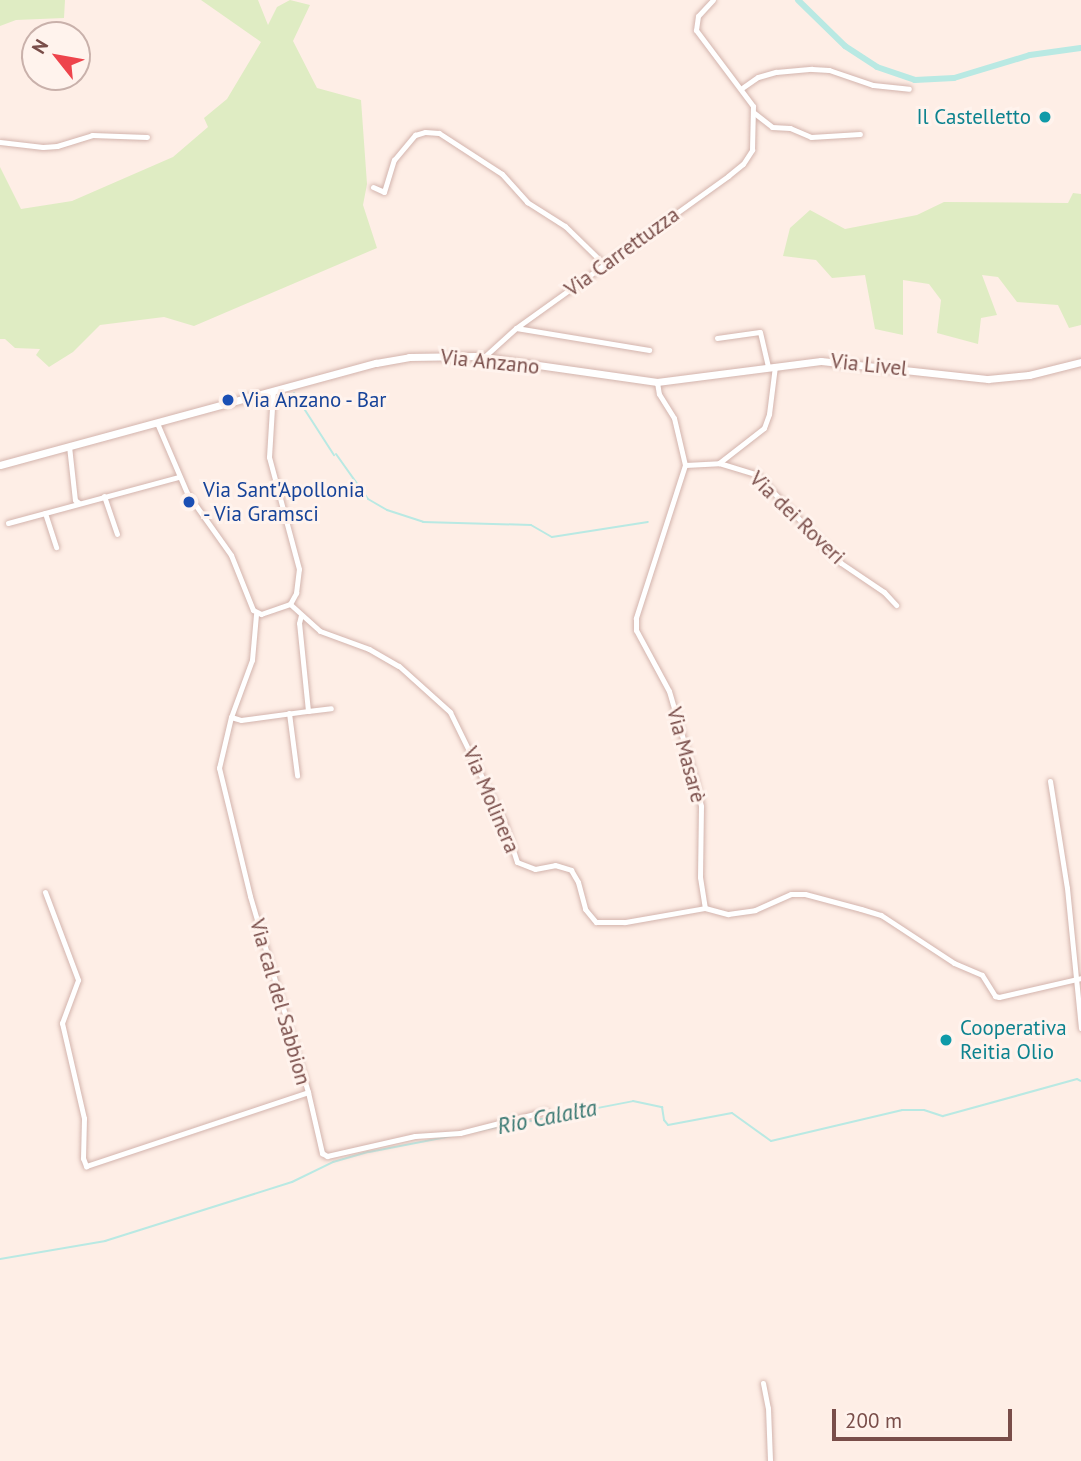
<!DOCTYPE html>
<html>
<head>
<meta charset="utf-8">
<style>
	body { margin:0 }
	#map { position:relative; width:1081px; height:1461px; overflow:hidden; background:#feeee6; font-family:"PT Sans",sans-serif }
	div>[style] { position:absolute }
	.green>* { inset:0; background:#dfecc3 }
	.stream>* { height:2px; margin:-1px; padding:0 1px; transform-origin:1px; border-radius:1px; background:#b9e9e3 }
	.canal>* { height:6px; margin:-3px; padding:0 3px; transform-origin:3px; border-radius:3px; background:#b9e9e3 }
	.roads { filter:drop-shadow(0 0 2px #d3b4ad) drop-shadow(0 0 2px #d3b4ad) }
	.minor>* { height:5px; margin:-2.5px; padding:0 2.5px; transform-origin:2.5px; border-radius:2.5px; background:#fff }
	.secondary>* { height:7px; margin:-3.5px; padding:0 3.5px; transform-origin:3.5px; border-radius:3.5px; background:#fff }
	.dots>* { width:19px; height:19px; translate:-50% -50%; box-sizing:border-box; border:4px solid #fff3ed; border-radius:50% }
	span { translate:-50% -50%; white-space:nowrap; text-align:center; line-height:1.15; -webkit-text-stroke:6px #fff3ed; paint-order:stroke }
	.culture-label { font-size:21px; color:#0d838f }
	.right { translate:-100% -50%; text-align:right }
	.left { translate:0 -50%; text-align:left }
	.street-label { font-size:21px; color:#794d49 }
	.transit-label { font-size:21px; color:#164399 }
	.water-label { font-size:23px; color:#387771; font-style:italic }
	.north { position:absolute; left:21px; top:21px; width:70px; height:70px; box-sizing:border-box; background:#fff3ed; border:2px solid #c9b1ab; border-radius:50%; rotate:301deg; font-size:19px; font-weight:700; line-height:28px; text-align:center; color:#794d49 }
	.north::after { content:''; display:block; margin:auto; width:24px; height:32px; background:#ee444c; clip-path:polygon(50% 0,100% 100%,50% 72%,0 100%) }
	.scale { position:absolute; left:832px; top:1409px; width:180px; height:32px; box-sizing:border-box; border:4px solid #794d49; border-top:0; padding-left:9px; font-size:21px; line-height:24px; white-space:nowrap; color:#794d49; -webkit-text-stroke:5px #fff3ed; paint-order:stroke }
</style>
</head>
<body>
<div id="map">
	<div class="green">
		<i style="clip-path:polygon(0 0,65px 0,64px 18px,16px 20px,0 26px)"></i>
		<i style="clip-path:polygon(201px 0,258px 0,268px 25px,277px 7px,290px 0,310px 5px,293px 41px,317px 88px,361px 100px,367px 184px,363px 205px,377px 248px,194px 326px,164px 317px,100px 325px,73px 352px,49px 367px,36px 355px,40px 349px,15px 348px,5px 339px,0 339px,0 167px,21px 209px,72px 201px,173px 157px,208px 127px,204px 118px,227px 99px,261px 42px)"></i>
		<i style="clip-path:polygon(1073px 193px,1081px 194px,1081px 325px,1069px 328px,1058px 305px,1017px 302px,998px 277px,982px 275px,997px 315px,981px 318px,978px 344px,937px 333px,941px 300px,929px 284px,903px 280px,903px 335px,875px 329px,865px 275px,832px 278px,816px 260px,783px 256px,790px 228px,810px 210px,845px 229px,917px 215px,944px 202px,1068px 203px)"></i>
	</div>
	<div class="stream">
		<i style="left:294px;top:393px;width:74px;rotate:57.2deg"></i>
		<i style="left:336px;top:454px;width:55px;rotate:54.6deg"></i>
		<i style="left:368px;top:499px;width:22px;rotate:30deg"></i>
		<i style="left:387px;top:510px;width:38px;rotate:18deg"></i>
		<i style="left:423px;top:522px;width:108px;rotate:1.6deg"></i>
		<i style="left:531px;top:525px;width:24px;rotate:30deg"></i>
		<i style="left:552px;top:537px;width:97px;rotate:-8.9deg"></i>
		<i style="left:0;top:1259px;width:107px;rotate:-9.7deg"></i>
		<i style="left:105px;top:1241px;width:196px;rotate:-17.5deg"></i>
		<i style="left:292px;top:1182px;width:46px;rotate:-26deg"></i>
		<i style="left:333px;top:1162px;width:37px;rotate:-16deg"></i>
		<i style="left:369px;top:1152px;width:269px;rotate:-10.9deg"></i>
		<i style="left:633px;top:1101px;width:30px;rotate:12deg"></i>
		<i style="left:662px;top:1107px;width:13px;rotate:81deg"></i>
		<i style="left:664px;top:1120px;width:6px;rotate:51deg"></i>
		<i style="left:668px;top:1125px;width:65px;rotate:-10.6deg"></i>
		<i style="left:732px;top:1113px;width:48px;rotate:35.7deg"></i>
		<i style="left:771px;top:1141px;width:135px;rotate:-13.3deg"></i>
		<i style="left:902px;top:1110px;width:22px"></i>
		<i style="left:924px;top:1110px;width:20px;rotate:18deg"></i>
		<i style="left:943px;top:1116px;width:139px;rotate:-15.4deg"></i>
		<i style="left:1077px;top:1079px;width:4px;rotate:27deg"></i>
	</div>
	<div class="canal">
		<i style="left:798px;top:0;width:66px;rotate:44.4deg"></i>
		<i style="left:845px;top:46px;width:38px;rotate:33deg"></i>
		<i style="left:877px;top:67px;width:40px;rotate:18.9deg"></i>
		<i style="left:915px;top:80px;width:39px;rotate:-3deg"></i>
		<i style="left:954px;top:78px;width:79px;rotate:-16.8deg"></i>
		<i style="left:1030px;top:55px;width:51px;rotate:-7.8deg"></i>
	</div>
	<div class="roads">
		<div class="minor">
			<i style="left:742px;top:88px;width:19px;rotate:-35deg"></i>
			<i style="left:758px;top:77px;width:19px;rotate:-16deg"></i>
			<i style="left:776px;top:72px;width:36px;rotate:-5deg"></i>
			<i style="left:812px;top:69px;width:17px;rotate:3deg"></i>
			<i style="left:829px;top:70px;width:46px;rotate:18.8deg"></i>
			<i style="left:873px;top:85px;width:36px;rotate:6deg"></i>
			<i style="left:753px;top:112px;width:24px;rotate:38deg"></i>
			<i style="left:772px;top:127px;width:18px;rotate:3deg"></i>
			<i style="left:790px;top:128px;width:23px;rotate:23deg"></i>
			<i style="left:811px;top:137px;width:49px;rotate:-3.5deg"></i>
			<i style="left:0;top:142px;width:43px;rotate:6.6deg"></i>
			<i style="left:43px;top:147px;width:14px;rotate:-4deg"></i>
			<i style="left:57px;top:146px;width:37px;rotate:-17deg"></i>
			<i style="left:92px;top:135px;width:55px;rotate:2.1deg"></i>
			<i style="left:373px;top:187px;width:12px;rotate:24deg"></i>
			<i style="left:384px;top:192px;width:34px;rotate:-73deg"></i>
			<i style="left:394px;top:160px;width:33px;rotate:-50deg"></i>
			<i style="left:415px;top:135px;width:10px;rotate:-17deg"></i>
			<i style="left:425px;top:132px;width:14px;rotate:4deg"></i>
			<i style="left:439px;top:133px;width:75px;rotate:33.1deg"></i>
			<i style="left:502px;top:174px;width:38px;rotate:48deg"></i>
			<i style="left:527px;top:202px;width:45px;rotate:32.3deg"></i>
			<i style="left:565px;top:226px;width:54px;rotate:44.3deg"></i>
			<i style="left:516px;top:328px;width:135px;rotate:9.4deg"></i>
			<i style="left:717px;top:338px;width:43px;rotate:-7.9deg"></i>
			<i style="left:760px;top:332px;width:37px;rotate:77deg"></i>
			<i style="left:484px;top:357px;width:43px;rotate:-42.2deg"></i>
			<i style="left:516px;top:328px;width:261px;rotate:-35.6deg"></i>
			<i style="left:728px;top:176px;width:19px;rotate:-39deg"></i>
			<i style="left:743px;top:164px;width:17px;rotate:-57deg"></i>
			<i style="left:752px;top:150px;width:44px;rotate:-88.7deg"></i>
			<i style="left:753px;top:106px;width:95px;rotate:-126.9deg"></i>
			<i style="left:696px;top:30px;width:14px;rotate:-82deg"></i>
			<i style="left:698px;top:16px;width:22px;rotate:-47deg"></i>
			<i style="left:657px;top:382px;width:12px;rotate:81deg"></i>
			<i style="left:659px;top:394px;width:28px;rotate:58deg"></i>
			<i style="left:674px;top:418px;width:48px;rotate:76.8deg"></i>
			<i style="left:685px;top:465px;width:161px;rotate:107.8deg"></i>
			<i style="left:636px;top:618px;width:12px;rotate:90deg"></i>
			<i style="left:636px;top:630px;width:69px;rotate:61.6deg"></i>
			<i style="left:669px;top:691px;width:93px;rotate:73.7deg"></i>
			<i style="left:695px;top:780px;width:27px;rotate:77deg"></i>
			<i style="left:701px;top:806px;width:71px;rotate:90.8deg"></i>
			<i style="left:700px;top:877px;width:31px;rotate:81deg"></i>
			<i style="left:705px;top:908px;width:24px;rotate:15deg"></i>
			<i style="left:728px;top:914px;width:27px;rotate:-8deg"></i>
			<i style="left:755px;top:910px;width:39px;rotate:-24deg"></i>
			<i style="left:791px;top:894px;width:14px"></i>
			<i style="left:805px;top:894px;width:58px;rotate:15deg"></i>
			<i style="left:861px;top:909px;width:21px;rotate:17deg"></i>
			<i style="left:881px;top:915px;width:87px;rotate:33.3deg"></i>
			<i style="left:954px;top:963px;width:30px;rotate:23deg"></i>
			<i style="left:982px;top:975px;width:25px;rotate:58deg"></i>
			<i style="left:995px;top:996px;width:4px;rotate:14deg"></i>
			<i style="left:999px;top:997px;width:84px;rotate:-13deg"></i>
			<i style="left:157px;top:423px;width:76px;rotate:66.8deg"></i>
			<i style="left:187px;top:493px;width:76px;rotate:54.6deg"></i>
			<i style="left:231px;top:555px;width:59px;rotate:68.2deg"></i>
			<i style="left:253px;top:610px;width:9px;rotate:27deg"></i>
			<i style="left:261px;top:614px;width:31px;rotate:-19deg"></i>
			<i style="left:290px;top:604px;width:13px;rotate:-61deg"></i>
			<i style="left:296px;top:593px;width:24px;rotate:-83deg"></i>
			<i style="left:299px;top:569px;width:116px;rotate:-105deg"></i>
			<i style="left:269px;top:457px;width:66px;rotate:-86.5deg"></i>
			<i style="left:69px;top:446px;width:54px;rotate:83.7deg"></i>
			<i style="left:75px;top:500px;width:5px;rotate:37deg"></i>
			<i style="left:719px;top:463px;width:57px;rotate:-37.9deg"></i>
			<i style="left:764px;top:428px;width:15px;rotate:-70deg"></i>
			<i style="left:769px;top:414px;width:48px;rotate:-82.9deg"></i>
			<i style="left:685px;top:465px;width:34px;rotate:-3deg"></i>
			<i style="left:719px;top:463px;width:39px;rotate:17deg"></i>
			<i style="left:756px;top:474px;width:123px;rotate:46.3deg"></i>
			<i style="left:841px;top:563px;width:52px;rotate:34deg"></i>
			<i style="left:884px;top:592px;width:18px;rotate:47deg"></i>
			<i style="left:104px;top:496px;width:40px;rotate:71.1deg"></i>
			<i style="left:45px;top:513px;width:36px;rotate:72deg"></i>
			<i style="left:8px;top:523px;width:177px;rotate:-15.1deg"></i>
			<i style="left:290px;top:604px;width:40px;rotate:42deg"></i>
			<i style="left:320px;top:631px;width:52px;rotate:20.2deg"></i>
			<i style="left:369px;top:649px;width:34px;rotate:30deg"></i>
			<i style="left:399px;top:666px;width:69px;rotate:42deg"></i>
			<i style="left:450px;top:712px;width:123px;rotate:63.9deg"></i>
			<i style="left:504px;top:822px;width:42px;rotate:72deg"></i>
			<i style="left:517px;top:862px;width:19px;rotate:21deg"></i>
			<i style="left:535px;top:869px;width:20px;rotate:-11deg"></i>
			<i style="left:555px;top:865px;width:17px;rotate:17deg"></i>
			<i style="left:571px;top:870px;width:14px;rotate:60deg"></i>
			<i style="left:578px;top:882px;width:28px;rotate:75deg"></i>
			<i style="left:585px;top:909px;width:17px;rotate:50deg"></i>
			<i style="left:596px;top:922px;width:29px"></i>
			<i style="left:625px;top:922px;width:81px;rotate:-9.9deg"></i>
			<i style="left:308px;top:711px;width:23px;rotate:-7deg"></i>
			<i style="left:289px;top:713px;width:63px;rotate:82.6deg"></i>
			<i style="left:231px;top:717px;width:10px;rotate:17deg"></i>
			<i style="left:241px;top:720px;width:68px;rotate:-7.7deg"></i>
			<i style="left:308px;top:711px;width:88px;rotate:-95.8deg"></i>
			<i style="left:299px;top:623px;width:8px;rotate:-76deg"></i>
			<i style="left:1050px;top:781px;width:108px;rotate:81deg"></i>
			<i style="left:1067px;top:888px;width:141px;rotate:84.3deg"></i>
			<i style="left:45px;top:892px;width:94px;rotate:69.4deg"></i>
			<i style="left:78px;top:980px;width:46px;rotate:110.4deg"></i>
			<i style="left:62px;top:1023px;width:98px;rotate:77deg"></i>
			<i style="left:84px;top:1118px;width:40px;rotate:91.4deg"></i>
			<i style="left:83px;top:1158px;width:9px;rotate:69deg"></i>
			<i style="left:86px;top:1166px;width:234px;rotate:-18.4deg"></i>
			<i style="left:308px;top:1092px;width:204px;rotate:-106.5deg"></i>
			<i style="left:250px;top:896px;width:132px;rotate:-103.6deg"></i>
			<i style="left:219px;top:768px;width:52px;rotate:-76.8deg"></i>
			<i style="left:231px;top:717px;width:61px;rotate:-69.8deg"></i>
			<i style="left:252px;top:660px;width:46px;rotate:-85deg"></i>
			<i style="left:308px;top:1092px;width:63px;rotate:77.1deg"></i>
			<i style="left:322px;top:1153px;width:6px;rotate:31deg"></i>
			<i style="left:327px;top:1156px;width:90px;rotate:-12.8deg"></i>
			<i style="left:415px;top:1136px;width:45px;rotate:-3.8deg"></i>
			<i style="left:460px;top:1133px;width:89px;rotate:-14.3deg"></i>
			<i style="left:763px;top:1383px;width:25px;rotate:79deg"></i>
			<i style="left:768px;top:1408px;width:53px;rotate:87.8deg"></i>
		</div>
		<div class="secondary">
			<i style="left:0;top:465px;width:390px;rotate:-15.2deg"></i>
			<i style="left:376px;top:363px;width:34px;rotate:-10deg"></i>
			<i style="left:409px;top:357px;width:66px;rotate:-0.9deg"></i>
			<i style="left:475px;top:356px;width:184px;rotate:8.1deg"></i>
			<i style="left:657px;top:382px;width:165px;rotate:-7.3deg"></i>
			<i style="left:821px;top:361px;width:168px;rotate:6.2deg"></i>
			<i style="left:988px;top:379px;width:41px;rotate:-5.6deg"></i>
			<i style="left:1029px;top:375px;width:54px;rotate:-14deg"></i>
		</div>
	</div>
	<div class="dots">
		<i style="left:1045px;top:117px;background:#0f9aa8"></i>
		<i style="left:228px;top:400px;background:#1a4fb4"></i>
		<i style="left:189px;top:502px;background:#1a4fb4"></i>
		<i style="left:946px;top:1040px;background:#0f9aa8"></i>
	</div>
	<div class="culture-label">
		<span class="right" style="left:1031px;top:117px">Il Castelletto</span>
		<span class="left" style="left:960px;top:1040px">Cooperativa<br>Reitia Olio</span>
	</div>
	<div class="street-label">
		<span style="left:622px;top:252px;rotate:-36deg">Via Carrettuzza</span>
		<span style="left:490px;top:362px;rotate:6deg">Via Anzano</span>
		<span style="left:869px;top:365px;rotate:6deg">Via Livel</span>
		<span style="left:797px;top:518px;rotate:44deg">Via dei Roveri</span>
		<span style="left:686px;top:755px;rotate:75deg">Via Masarè</span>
		<span style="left:491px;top:800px;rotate:67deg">Via Molinera</span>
		<span style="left:280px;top:1002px;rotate:74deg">Via cal del Sabbion</span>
	</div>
	<div class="transit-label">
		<span class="left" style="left:242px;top:400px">Via Anzano - Bar</span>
		<span class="left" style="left:203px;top:502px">Via Sant'Apollonia<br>- Via Gramsci</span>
	</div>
	<div class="water-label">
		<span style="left:547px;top:1117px;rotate:-11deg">Rio Calalta</span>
	</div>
	<div class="north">N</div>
	<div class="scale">200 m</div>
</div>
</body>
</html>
